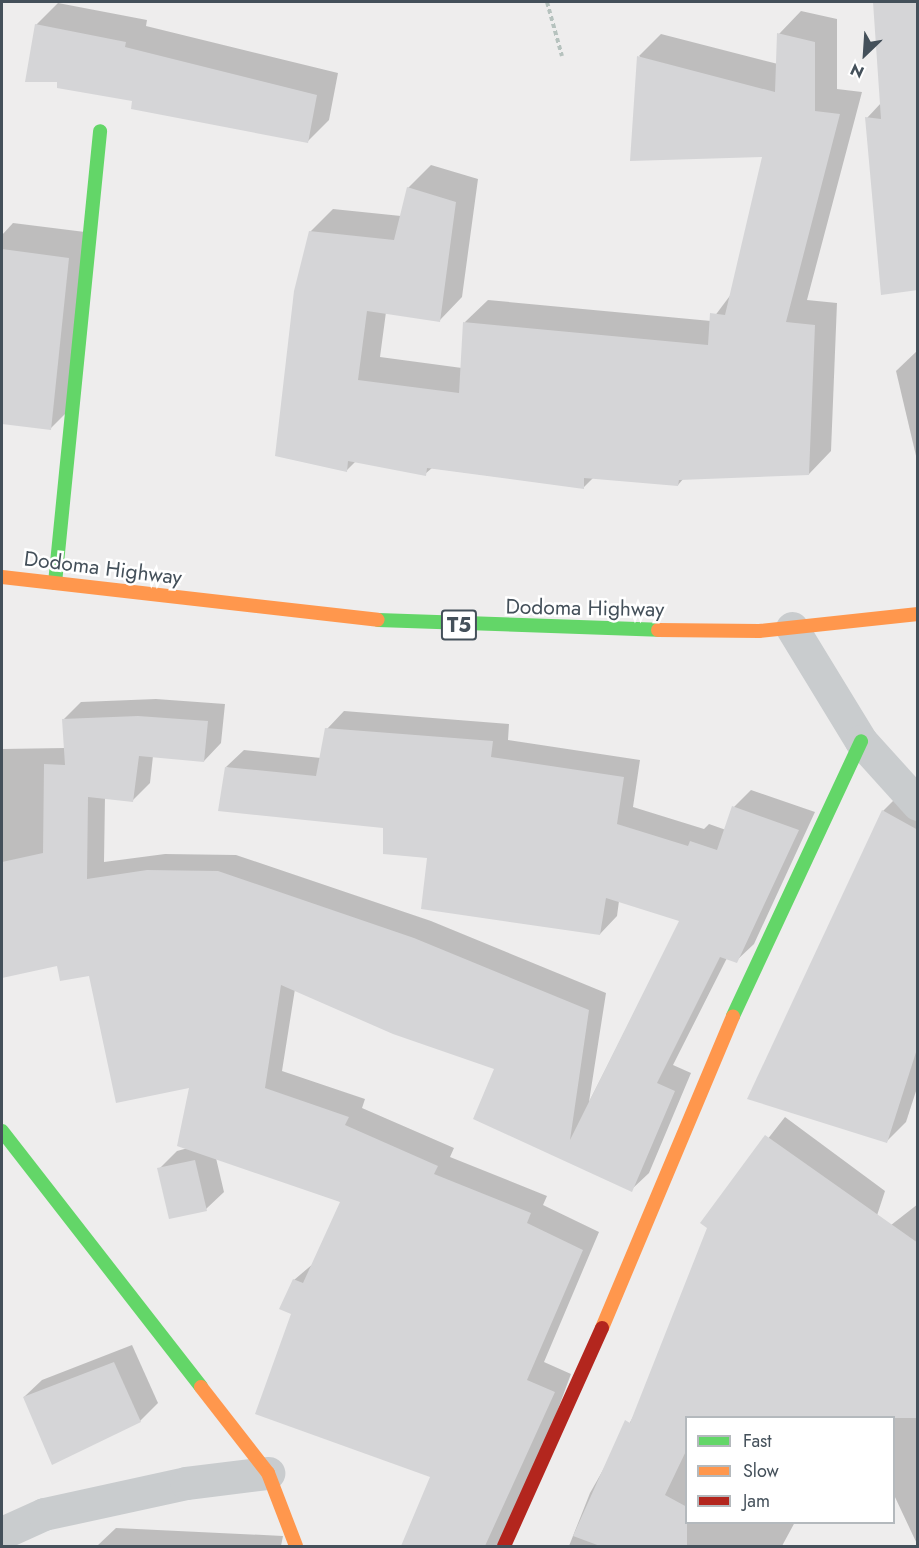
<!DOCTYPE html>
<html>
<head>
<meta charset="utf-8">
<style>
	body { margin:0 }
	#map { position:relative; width:919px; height:1548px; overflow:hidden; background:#eeeded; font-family:Jost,sans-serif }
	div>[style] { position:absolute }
	.shadow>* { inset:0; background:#0003 }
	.building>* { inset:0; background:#d5d5d7 }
	.path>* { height:4px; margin-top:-2px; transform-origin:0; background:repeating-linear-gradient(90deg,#b6c2be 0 4.5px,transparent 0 7.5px) }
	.street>* { height:33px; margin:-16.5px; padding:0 16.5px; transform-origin:16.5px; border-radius:16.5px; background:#c9ccce }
	.fast>* { height:14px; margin:-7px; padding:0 7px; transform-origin:7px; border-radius:7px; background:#63d668 }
	.slow>* { height:14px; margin:-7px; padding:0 7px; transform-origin:7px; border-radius:7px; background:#ff974d }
	.jam>* { height:14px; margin:-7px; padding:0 7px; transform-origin:7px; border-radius:7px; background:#b3261e }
	span { translate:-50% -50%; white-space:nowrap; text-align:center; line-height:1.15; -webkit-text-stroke:5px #fff; paint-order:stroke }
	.shield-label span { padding:2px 4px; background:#fff; border:2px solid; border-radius:4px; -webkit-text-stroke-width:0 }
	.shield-label { font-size:20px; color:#44505a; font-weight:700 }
	.street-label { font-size:21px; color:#44505a }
	.frame { position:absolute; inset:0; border:3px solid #44505a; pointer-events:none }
	.legend { position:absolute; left:685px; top:1416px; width:210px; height:108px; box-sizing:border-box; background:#fff; border:2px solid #b4b9bd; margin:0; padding:8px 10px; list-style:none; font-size:18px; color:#44505a }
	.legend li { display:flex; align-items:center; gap:12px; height:30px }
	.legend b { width:30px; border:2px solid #b4b9bd }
	.north { position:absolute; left:835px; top:24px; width:60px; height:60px; -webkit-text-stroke:4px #fff; paint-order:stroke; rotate:205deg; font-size:16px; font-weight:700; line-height:24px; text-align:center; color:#44505a }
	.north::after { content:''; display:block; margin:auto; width:21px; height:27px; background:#44505a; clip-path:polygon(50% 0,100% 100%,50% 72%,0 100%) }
</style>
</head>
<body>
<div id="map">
	<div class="shadow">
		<i style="clip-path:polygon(875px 2px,918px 2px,918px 289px,867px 118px,881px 103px)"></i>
		<i style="clip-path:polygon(58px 3px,147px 20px,146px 26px,338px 73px,329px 120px,307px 142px,58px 81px,36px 25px)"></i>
		<i style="clip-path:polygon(801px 11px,837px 19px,837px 89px,862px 92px,807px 300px,837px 303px,831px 451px,809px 474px,684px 478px,678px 485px,594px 477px,583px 488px,432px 468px,425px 474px,356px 461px,346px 471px,310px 232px,333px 209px,401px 216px,408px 188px,431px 165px,478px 179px,462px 297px,440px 320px,386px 312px,380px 357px,462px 368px,465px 322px,488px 300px,711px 321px,732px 293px,764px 155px,639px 56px,661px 34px,778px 64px,779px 34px)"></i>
		<i style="clip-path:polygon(13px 223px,93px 233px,76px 403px,51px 428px,2px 422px,2px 235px)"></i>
		<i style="clip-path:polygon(918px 350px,918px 460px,917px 460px,896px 371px)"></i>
		<i style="clip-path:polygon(156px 699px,225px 704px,221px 743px,204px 761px,153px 756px,150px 783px,133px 800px,105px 797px,104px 862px,165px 854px,236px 855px,431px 921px,606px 993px,589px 1102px,681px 920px,619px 901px,617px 916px,600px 934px,429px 857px,384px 826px,226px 767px,244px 750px,321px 758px,327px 729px,344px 711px,509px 724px,508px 740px,640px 760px,633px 807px,704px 829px,709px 824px,726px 830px,734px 807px,751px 790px,815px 812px,754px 944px,736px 961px,727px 958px,673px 1065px,691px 1073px,649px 1173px,631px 1190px,475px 1118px,496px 1068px,295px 989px,282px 1071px,365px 1099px,362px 1108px,454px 1148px,450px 1157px,547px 1196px,543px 1205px,599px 1232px,544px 1362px,571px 1374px,507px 1546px,403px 1546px,432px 1476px,293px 1313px,294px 1280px,314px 1263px,342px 1202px,216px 1158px,224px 1192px,206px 1209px,159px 1169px,177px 1151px,188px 1148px,191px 1086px,91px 974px,58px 964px,2px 976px,2px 749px,65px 748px,63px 720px,81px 702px)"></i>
		<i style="clip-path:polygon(902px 792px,918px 800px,918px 1085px,906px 1122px,887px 1141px,883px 811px)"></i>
		<i style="clip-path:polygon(785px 1117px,885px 1191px,868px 1243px,918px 1204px,918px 1546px,894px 1495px,894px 1418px,686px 1418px,686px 1522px,795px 1522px,782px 1546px,569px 1546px,590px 1493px,637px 1410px,709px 1227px,702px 1223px)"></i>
		<i style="clip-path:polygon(132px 1345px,158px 1403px,140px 1421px,24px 1397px,42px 1380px)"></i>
		<i style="clip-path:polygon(116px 1528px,283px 1536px,281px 1546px,97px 1546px)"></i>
	</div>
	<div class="building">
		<i style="clip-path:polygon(873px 2px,918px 2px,918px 290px,881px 295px,865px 117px,881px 119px)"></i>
		<i style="clip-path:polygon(35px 24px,126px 42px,125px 47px,317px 95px,308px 143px,131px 109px,132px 101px,57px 88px,57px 82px,25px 82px)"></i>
		<i style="clip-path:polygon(777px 33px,815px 42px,815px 111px,840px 114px,786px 322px,815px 325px,809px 475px,679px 480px,678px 486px,584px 478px,584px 489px,427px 468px,426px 476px,348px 461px,347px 472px,275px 456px,294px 291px,309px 231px,394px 240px,407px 187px,456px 202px,440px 322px,367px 311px,358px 380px,459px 393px,463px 322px,708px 345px,710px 313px,725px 315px,762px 157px,630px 161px,637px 56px,775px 92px)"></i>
		<i style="clip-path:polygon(2px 249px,69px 258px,51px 430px,2px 424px)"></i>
		<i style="clip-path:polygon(138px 716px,208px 721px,204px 762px,139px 756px,133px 802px,88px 797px,87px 879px,147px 870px,218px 871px,414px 938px,589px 1010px,570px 1140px,679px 921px,606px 898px,600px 935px,421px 909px,427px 858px,383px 854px,383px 828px,218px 811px,225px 767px,316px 776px,325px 728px,493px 741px,491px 757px,624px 777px,617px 824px,688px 846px,690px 841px,717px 850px,732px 806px,799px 830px,737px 963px,720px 957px,657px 1083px,675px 1091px,632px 1192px,473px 1119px,494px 1069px,393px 1034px,281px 985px,265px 1088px,349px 1117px,345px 1125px,438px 1166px,434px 1174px,531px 1213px,527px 1223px,583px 1250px,527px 1380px,555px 1392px,485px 1546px,401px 1546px,430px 1477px,255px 1414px,291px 1314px,279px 1309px,293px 1279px,303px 1283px,340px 1202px,177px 1146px,189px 1088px,116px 1103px,89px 976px,60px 981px,57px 966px,2px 978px,2px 862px,43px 853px,44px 764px,65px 765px,62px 719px)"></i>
		<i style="clip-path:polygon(882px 810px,918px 830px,918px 1046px,887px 1143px,747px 1099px)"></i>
		<i style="clip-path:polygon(765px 1135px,918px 1243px,918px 1418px,687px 1418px,687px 1449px,665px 1495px,687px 1507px,687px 1546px,600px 1546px,573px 1536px,625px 1420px,630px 1423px,707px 1228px,700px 1223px)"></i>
		<i style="clip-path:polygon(195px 1160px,207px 1211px,169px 1219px,157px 1168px)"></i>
		<i style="clip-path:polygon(114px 1362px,141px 1422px,52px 1465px,23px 1397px)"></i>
	</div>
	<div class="path">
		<i style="left:547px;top:2px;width:56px;rotate:74.5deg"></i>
	</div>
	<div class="street">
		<i style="left:792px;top:628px;width:132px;rotate:58.6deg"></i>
		<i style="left:861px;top:741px;width:85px;rotate:47.9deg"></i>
		<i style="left:2px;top:1533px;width:46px;rotate:-24.3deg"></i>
		<i style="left:44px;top:1514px;width:145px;rotate:-12.3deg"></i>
		<i style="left:186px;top:1483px;width:83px;rotate:-7deg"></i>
	</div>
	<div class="fast">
		<i style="left:55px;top:583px;width:454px;rotate:-84.3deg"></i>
		<i style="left:378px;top:620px;width:280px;rotate:2deg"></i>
		<i style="left:733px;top:1016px;width:303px;rotate:-65deg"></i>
		<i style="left:2px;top:1131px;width:324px;rotate:52.1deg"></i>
	</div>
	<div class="slow">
		<i style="left:2px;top:577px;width:378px;rotate:6.5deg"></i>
		<i style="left:658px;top:630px;width:101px;rotate:0.6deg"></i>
		<i style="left:759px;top:631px;width:160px;rotate:-6.1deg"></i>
		<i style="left:602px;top:1328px;width:338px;rotate:-67.2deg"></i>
		<i style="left:201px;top:1387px;width:109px;rotate:52.1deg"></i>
		<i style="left:268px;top:1473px;width:78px;rotate:69deg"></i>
	</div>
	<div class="jam">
		<i style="left:504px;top:1546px;width:239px;rotate:-65.8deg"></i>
	</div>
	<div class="shield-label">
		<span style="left:459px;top:625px">T5</span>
	</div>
	<div class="street-label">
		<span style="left:103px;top:568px;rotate:7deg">Dodoma Highway</span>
		<span style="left:585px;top:608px;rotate:1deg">Dodoma Highway</span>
	</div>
	<div class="frame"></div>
	<ul class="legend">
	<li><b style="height:8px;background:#63d668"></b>Fast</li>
	<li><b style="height:8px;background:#ff974d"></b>Slow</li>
	<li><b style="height:8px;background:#b3261e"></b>Jam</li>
	</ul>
	<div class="north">N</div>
</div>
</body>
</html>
